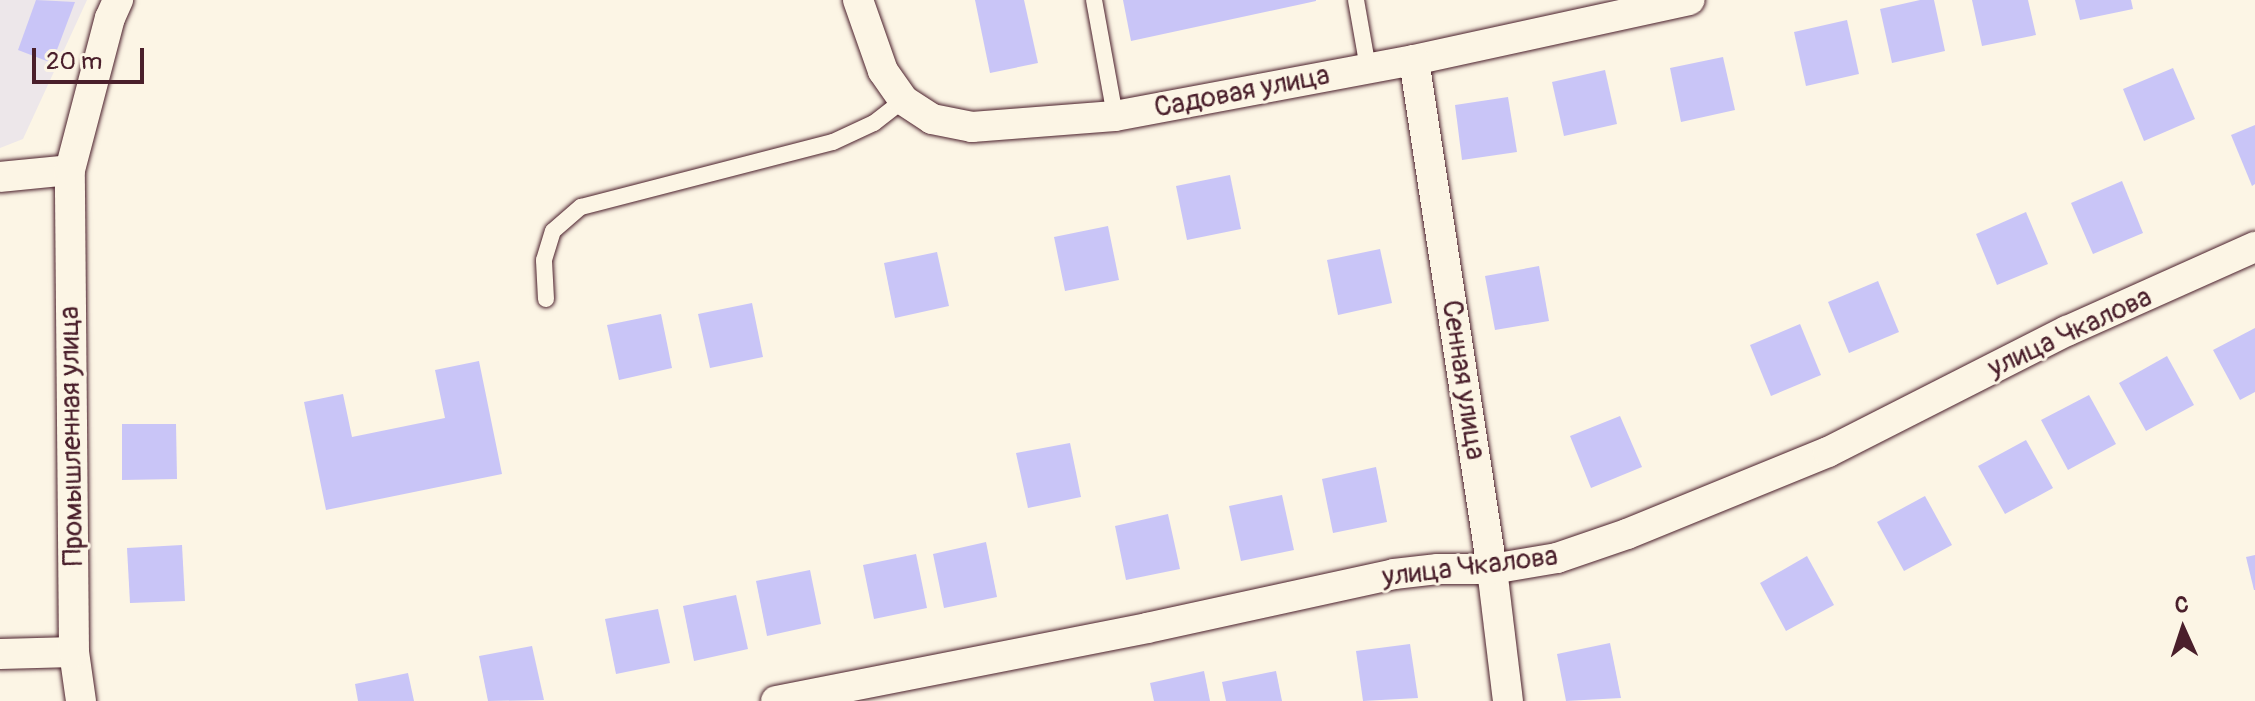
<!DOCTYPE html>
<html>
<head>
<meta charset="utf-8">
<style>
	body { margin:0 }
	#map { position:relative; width:2255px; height:701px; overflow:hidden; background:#fcf5e5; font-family:Pangolin,sans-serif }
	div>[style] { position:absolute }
	.built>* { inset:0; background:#ede7ea }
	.building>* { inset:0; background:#c9c5f7 }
	.roads { filter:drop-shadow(0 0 2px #4a1f2b) drop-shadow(0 0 2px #4a1f2b) }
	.service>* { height:16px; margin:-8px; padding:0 8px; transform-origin:8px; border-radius:8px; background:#fcf5e5 }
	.minor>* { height:30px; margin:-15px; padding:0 15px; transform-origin:15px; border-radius:15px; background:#fcf5e5 }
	span { translate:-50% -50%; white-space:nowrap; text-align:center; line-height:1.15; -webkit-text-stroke:6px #fcf5e5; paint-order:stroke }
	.street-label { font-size:28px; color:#4a1f2b }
	.north { position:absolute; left:2143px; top:589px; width:80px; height:80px; -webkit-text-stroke:6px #fcf5e5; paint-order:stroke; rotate:357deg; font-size:22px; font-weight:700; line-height:32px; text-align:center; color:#4a1f2b }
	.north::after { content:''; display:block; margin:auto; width:28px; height:36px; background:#4a1f2b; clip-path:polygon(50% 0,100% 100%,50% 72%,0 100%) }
	.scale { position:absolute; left:32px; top:48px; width:112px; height:36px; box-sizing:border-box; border:4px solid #4a1f2b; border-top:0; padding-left:10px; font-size:24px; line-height:28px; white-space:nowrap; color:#4a1f2b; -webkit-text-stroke:6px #fcf5e5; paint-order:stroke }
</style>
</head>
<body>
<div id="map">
	<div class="built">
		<i style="clip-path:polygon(0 0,87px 0,23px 139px,0 148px)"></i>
	</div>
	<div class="building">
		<i style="clip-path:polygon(36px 0,75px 2px,52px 63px,18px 50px)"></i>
		<i style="clip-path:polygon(975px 0,1024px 0,1038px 63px,990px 73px)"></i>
		<i style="clip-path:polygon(1123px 0,1316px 0,1316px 1px,1131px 41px)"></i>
		<i style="clip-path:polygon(1920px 0,1934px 0,1945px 51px,1892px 63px,1880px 9px)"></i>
		<i style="clip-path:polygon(1972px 0,2028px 0,2036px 35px,1982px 46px)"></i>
		<i style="clip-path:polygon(2075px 0,2131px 0,2133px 9px,2080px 20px)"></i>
		<i style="clip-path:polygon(1847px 20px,1859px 74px,1806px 86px,1794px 32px)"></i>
		<i style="clip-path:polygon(1723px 57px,1735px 110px,1681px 122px,1670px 68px)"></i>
		<i style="clip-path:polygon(2173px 68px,2195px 119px,2144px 141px,2123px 89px)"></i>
		<i style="clip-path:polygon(1605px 70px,1617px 124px,1564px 136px,1552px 82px)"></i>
		<i style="clip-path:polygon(1508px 97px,1517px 152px,1462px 160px,1455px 105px)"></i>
		<i style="clip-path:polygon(2255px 125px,2255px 184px,2252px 186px,2231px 135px)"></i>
		<i style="clip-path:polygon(1230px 175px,1241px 229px,1187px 240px,1176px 186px)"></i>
		<i style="clip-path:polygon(2122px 181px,2143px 233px,2093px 254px,2071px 203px)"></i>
		<i style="clip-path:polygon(2026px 212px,2048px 264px,1997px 285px,1976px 234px)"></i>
		<i style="clip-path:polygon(1108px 226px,1119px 280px,1065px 291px,1054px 237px)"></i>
		<i style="clip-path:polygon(1380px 249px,1392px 303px,1338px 315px,1327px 260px)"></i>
		<i style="clip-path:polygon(937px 252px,949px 306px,895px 318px,884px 263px)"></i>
		<i style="clip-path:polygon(1539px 266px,1549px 321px,1495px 330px,1485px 276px)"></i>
		<i style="clip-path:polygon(1878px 281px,1899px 332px,1849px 353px,1828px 302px)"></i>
		<i style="clip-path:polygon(752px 303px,763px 357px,710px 368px,698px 314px)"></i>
		<i style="clip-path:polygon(661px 314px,672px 368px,619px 380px,607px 325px)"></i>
		<i style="clip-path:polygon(1800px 324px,1821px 375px,1771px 396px,1750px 345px)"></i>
		<i style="clip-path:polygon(2255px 328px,2255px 392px,2240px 400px,2213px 350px)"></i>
		<i style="clip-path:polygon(2167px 356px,2194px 405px,2146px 431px,2119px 383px)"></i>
		<i style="clip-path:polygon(479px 361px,502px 474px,326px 510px,304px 402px,343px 394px,352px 437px,445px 418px,435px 370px)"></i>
		<i style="clip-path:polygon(2089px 395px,2116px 444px,2068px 470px,2041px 420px)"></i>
		<i style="clip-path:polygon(1620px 416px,1642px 467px,1591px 488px,1570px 436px)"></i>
		<i style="clip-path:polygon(122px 424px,176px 424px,177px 479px,122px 480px)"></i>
		<i style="clip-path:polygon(2026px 440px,2053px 488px,2005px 514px,1978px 466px)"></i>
		<i style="clip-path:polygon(1070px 443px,1081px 497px,1028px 508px,1016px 453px)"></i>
		<i style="clip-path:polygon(1376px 467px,1387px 522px,1333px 533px,1322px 479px)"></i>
		<i style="clip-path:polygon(1282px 495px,1294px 550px,1241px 561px,1229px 506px)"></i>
		<i style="clip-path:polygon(1925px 496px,1952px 545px,1904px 571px,1877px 522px)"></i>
		<i style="clip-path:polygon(1168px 514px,1180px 569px,1126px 580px,1115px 526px)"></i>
		<i style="clip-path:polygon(986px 542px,997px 597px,944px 608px,933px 554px)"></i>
		<i style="clip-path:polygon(182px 545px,185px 601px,130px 603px,127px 548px)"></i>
		<i style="clip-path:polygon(916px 554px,927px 608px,874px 619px,863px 565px)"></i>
		<i style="clip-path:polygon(2255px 555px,2255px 590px,2254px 590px,2246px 557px)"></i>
		<i style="clip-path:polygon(1807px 556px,1834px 605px,1786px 631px,1760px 583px)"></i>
		<i style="clip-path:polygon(810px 570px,821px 624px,767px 636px,756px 581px)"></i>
		<i style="clip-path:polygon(736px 595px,748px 649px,694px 661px,683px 606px)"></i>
		<i style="clip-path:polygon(658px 609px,670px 663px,616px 674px,605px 619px)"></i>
		<i style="clip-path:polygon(1610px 643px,1621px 698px,1566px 701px,1557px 654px)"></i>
		<i style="clip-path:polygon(1410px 644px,1418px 698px,1363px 701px,1356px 651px)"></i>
		<i style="clip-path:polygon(532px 646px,544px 700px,488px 701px,479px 656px)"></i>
		<i style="clip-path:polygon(1204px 671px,1210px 701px,1154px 701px,1150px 683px)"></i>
		<i style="clip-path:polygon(1276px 671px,1282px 701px,1226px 701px,1222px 682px)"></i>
		<i style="clip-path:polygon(408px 673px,414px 701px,358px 701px,355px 684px)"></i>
	</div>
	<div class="roads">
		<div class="service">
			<i style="left:1094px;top:0;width:118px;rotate:79.7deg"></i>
			<i style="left:1356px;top:0;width:69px;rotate:80deg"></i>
			<i style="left:546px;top:299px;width:39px;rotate:-93deg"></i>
			<i style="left:544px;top:260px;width:30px;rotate:-73deg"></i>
			<i style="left:553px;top:231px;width:37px;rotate:-41deg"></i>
			<i style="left:581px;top:207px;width:260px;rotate:-14.5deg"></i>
			<i style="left:833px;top:142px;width:45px;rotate:-24.9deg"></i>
			<i style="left:874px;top:123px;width:37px;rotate:-38deg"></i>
		</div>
		<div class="minor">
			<i style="left:858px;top:0;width:75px;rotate:70.6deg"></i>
			<i style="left:883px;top:71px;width:35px;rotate:55deg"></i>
			<i style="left:903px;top:100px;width:35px;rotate:33deg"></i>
			<i style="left:932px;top:119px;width:41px;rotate:11.3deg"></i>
			<i style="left:972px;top:127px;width:143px;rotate:-4.4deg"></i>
			<i style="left:1115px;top:116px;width:304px;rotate:-10.6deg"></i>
			<i style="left:1414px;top:60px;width:282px;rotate:-12.3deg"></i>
			<i style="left:1414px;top:60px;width:515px;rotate:81.29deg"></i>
			<i style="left:1492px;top:569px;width:133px;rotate:83.1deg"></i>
			<i style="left:0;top:177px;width:70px;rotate:-5.7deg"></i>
			<i style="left:0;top:654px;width:74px;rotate:-1.5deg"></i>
			<i style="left:81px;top:701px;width:49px;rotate:-98.1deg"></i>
			<i style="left:74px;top:652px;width:482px;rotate:-90.5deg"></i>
			<i style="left:70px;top:170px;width:157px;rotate:-75.3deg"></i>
			<i style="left:110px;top:18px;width:20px;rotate:-66deg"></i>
			<i style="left:776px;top:701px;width:378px;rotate:-11.1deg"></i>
			<i style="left:1147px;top:628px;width:253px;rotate:-12.3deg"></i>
			<i style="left:1394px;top:574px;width:44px;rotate:-6.5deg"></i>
			<i style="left:1438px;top:569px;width:54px"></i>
			<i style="left:1492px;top:569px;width:66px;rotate:-9.6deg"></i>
			<i style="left:1557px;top:558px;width:74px;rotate:-18.9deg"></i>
			<i style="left:1627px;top:534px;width:217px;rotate:-22.2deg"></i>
			<i style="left:1828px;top:452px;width:268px;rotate:-26.9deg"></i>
			<i style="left:2067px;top:331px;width:206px;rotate:-24.1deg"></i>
		</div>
	</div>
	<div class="street-label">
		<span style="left:1242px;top:92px;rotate:-11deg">Садовая улица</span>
		<span style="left:2070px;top:333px;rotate:-25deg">улица Чкалова</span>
		<span style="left:1463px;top:380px;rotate:81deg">Сенная улица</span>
		<span style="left:72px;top:436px;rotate:-91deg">Промышленная улица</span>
		<span style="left:1470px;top:567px;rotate:-7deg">улица Чкалова</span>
	</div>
	<div class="north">С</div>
	<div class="scale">20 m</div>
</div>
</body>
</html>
